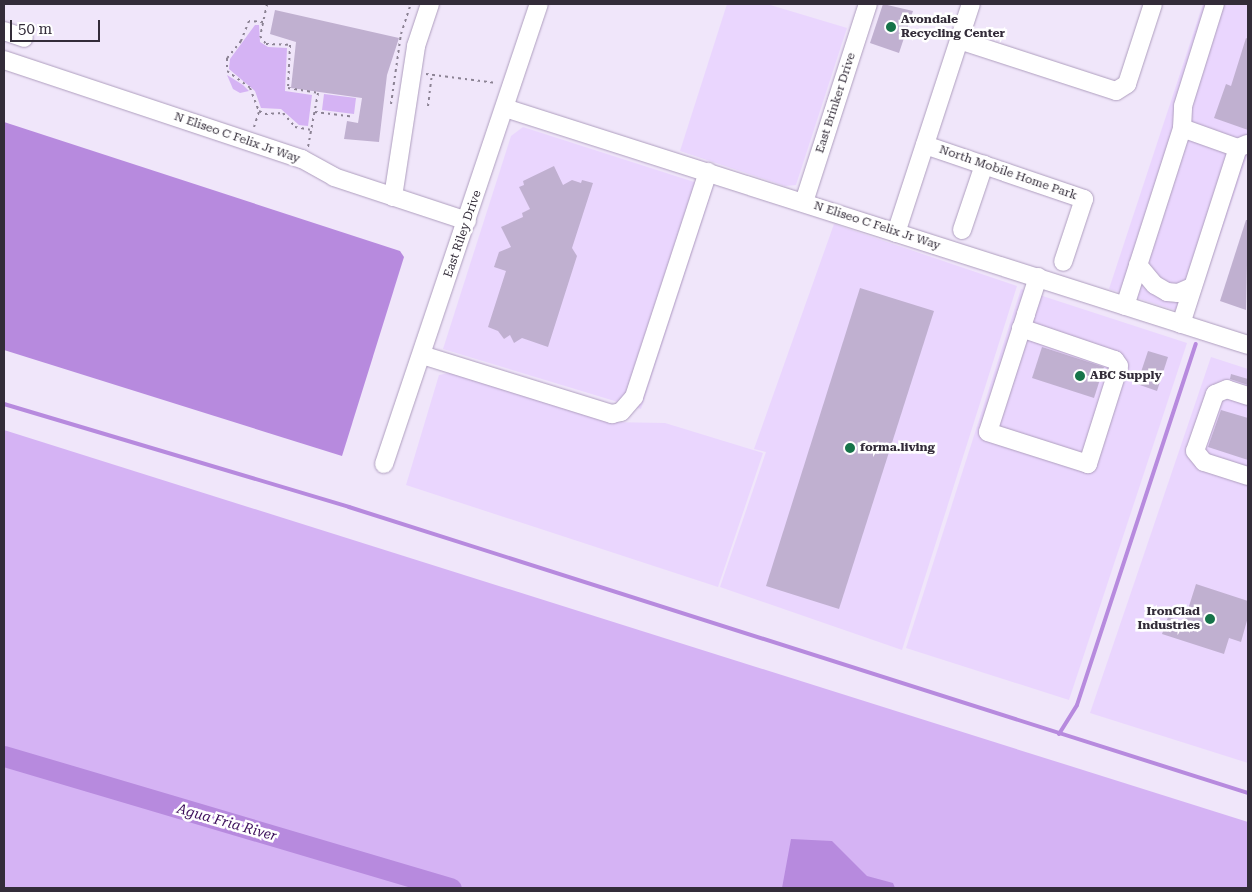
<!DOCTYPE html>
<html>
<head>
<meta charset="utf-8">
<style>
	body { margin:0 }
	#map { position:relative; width:1252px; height:892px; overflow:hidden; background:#f0e6fa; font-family:"Roboto Serif",serif }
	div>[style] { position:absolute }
	.built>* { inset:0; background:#ead6fe }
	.green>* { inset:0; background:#d5b3f4 }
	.water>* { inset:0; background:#b78ade }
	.stream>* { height:4px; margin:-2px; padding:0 2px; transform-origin:2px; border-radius:2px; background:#b78ade }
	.river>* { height:21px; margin:-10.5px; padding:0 10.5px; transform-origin:10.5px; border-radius:10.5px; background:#b78ade }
	.building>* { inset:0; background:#c0b0d0 }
	.path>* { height:2px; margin-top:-1px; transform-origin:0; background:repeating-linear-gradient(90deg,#8c8394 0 2.5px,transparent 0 6.5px) }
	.roads { filter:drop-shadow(0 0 1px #ae9ebe) drop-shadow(0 0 1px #ae9ebe) }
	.minor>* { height:18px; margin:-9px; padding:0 9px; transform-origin:9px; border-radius:9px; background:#fff }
	.dots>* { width:14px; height:14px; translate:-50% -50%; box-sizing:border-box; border:2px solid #fff; border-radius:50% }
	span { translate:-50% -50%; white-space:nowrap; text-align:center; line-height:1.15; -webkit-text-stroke:5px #fff; paint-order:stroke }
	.poi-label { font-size:12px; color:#332c39; font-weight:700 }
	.left { translate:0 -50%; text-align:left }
	.right { translate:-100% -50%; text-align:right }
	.street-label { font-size:12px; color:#332c39 }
	.water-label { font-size:14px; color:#3d105b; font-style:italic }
	.frame { position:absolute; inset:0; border:5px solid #332c39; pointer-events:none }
	.scale { position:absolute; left:10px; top:20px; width:90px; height:22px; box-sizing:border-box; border:2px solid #332c39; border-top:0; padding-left:6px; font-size:15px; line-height:18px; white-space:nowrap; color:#332c39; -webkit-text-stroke:4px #fff; paint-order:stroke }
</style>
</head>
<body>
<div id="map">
	<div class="built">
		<i style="clip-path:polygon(727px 4px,767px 4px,847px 28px,796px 185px,785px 186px,680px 151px)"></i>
		<i style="clip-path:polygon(1203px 4px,1248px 4px,1248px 153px,1193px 316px,1109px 289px)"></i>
		<i style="clip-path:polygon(523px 127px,713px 188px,641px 409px,443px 349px,511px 136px)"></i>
		<i style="clip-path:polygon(834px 224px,1017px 286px,902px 650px,720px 587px,766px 452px,754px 449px)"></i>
		<i style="clip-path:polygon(1021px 289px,1187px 343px,1069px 700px,906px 648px)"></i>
		<i style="clip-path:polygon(1211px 357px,1248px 369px,1248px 763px,1090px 713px)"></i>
		<i style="clip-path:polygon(454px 372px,608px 422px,665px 423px,763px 453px,718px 587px,406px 485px,439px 375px)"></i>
	</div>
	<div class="green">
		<i style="clip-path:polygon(255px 25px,259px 25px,260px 42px,268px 47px,287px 48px,285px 91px,312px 95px,308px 126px,299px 125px,281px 109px,261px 108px,255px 91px,229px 69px,230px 59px)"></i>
		<i style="clip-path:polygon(227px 75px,243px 85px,249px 91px,240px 93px,233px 89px)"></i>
		<i style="clip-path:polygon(324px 94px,356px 98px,354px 114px,322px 110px)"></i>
		<i style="clip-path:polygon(4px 430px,1248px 822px,1248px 888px,4px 888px)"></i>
	</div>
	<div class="water">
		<i style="clip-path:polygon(4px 122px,400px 251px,404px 257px,342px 456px,4px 350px)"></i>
		<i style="clip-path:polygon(791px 839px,832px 841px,867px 876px,893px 883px,895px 888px,782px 888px)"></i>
	</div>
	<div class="stream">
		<i style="left:4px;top:404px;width:360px;rotate:16.6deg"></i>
		<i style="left:349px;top:507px;width:943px;rotate:17.65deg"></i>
		<i style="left:1059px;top:734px;width:34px;rotate:-58deg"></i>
		<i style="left:1077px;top:705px;width:380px;rotate:-71.8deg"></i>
	</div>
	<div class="river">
		<i style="left:4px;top:756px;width:466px;rotate:16.5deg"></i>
	</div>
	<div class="building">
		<i style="clip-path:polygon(883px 4px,913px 11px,899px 53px,870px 43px)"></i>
		<i style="clip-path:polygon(275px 10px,399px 38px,387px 75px,379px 142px,344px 139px,347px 121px,358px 123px,362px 98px,291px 88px,296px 42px,270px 34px)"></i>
		<i style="clip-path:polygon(1246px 38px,1248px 39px,1248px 130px,1214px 118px,1226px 84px,1231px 86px)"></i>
		<i style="clip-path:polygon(554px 166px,563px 185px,572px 180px,581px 183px,582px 180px,593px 183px,572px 248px,577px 256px,548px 347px,522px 338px,514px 343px,510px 335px,504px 339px,498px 331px,488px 327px,506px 271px,494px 267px,499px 252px,511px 247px,501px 227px,523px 217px,522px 213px,530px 209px,519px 187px,524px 185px,523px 181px)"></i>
		<i style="clip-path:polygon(1246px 220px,1248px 220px,1246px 310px,1220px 301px)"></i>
		<i style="clip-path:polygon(860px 288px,934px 311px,839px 609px,766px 586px)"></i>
		<i style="clip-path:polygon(1042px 347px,1104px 367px,1094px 398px,1032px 378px)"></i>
		<i style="clip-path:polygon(1148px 351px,1168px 357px,1157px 391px,1137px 384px)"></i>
		<i style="clip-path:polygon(1231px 374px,1248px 379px,1248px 385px,1230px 379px)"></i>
		<i style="clip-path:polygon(1221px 410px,1248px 418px,1248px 460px,1208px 447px)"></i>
		<i style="clip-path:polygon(1196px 584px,1248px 601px,1248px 617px,1241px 642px,1229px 638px,1224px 654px,1162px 634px,1168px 617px,1184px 622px)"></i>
	</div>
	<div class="path">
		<i style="left:267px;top:4px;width:33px;rotate:102deg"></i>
		<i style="left:260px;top:36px;width:10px;rotate:53deg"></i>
		<i style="left:266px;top:44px;width:24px;rotate:2deg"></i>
		<i style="left:290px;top:45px;width:43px;rotate:92.7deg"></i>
		<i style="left:288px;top:88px;width:30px;rotate:9deg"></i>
		<i style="left:318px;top:93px;width:55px;rotate:100.5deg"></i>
		<i style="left:263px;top:22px;width:14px;rotate:-176deg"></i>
		<i style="left:249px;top:21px;width:22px;rotate:112deg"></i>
		<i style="left:241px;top:41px;width:22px;rotate:129deg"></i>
		<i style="left:227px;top:58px;width:13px;rotate:90deg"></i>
		<i style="left:227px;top:71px;width:29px;rotate:36deg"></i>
		<i style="left:250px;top:88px;width:25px;rotate:69deg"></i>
		<i style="left:259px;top:111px;width:7px;rotate:27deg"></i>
		<i style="left:265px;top:114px;width:18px;rotate:-3deg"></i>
		<i style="left:283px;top:113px;width:18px;rotate:49deg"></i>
		<i style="left:295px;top:127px;width:17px;rotate:10deg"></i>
		<i style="left:426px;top:74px;width:71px;rotate:7.3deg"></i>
		<i style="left:391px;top:104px;width:71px;rotate:-81.9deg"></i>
		<i style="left:401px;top:34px;width:32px;rotate:-72deg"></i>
		<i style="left:428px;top:106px;width:31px;rotate:-83deg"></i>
		<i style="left:315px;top:112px;width:39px;rotate:7deg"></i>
		<i style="left:254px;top:127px;width:16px;rotate:-72deg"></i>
	</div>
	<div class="roads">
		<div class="minor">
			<i style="left:4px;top:31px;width:21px;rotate:19deg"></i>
			<i style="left:959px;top:40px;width:165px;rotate:18deg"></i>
			<i style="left:1116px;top:91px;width:13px;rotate:-32deg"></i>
			<i style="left:1127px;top:84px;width:84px;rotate:-72deg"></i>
			<i style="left:4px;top:60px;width:314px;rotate:18.4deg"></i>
			<i style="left:302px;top:159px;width:37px;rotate:29deg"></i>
			<i style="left:334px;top:177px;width:140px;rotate:18.3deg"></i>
			<i style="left:505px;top:108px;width:780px;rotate:17.69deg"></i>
			<i style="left:1182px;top:128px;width:59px;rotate:19.7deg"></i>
			<i style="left:1238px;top:148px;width:10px;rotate:-24deg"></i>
			<i style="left:925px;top:145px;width:168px;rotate:18.8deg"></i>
			<i style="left:1084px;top:199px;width:66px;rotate:108.4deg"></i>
			<i style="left:393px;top:197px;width:153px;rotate:-81.3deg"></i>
			<i style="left:416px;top:46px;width:44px;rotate:-71.6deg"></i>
			<i style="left:804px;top:202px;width:208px;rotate:-72.1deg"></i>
			<i style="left:962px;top:230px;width:69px;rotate:-71.3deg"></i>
			<i style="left:896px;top:233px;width:241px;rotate:-71.9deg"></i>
			<i style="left:1138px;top:265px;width:26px;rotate:50deg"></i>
			<i style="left:1155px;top:285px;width:14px;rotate:30deg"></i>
			<i style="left:1167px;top:292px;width:11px;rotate:5deg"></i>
			<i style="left:1178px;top:293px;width:15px;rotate:-23deg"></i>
			<i style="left:1125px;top:306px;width:187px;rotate:-72.2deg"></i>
			<i style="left:1182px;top:128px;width:22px;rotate:-87deg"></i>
			<i style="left:1183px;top:106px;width:107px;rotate:-72.6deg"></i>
			<i style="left:1181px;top:324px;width:185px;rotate:-72.1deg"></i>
			<i style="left:1021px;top:328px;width:99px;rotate:18.8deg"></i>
			<i style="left:1115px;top:360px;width:7px;rotate:56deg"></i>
			<i style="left:1119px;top:366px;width:103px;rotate:107.6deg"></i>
			<i style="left:1088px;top:464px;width:105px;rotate:-162.3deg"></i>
			<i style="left:988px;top:432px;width:124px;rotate:-72.1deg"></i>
			<i style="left:1026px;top:314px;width:39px;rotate:-72deg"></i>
			<i style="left:422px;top:355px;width:199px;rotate:17.3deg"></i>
			<i style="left:612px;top:414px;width:9px;rotate:-13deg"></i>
			<i style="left:621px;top:412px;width:20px;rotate:-49deg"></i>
			<i style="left:634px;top:397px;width:237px;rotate:-71.8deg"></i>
			<i style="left:1248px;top:396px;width:22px;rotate:-162deg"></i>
			<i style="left:1227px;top:389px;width:13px;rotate:157deg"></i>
			<i style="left:1215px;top:394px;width:60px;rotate:109.3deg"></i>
			<i style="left:1195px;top:451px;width:14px;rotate:51deg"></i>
			<i style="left:1204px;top:462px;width:46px;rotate:17.7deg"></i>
			<i style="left:384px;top:464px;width:485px;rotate:-71.4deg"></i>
		</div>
	</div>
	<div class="dots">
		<i style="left:891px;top:27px;background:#167349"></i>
		<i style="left:1080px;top:376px;background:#167349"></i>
		<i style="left:850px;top:448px;background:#167349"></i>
		<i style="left:1210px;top:619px;background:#167349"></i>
	</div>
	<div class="poi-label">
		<span class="left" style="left:901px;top:27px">Avondale<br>Recycling Center</span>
		<span class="left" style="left:1090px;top:376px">ABC Supply</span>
		<span class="left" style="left:860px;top:448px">forma.living</span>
		<span class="right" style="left:1200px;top:619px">IronClad<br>Industries</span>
	</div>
	<div class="street-label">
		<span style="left:836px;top:103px;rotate:-72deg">East Brinker Drive</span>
		<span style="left:237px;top:138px;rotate:19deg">N Eliseo C Felix Jr Way</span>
		<span style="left:1008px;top:173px;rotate:19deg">North Mobile Home Park</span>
		<span style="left:877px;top:226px;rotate:18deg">N Eliseo C Felix Jr Way</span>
		<span style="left:463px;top:234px;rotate:-71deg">East Riley Drive</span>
	</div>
	<div class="water-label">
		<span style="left:227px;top:822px;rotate:16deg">Agua Fria River</span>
	</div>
	<div class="frame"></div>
	<div class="scale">50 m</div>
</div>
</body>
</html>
